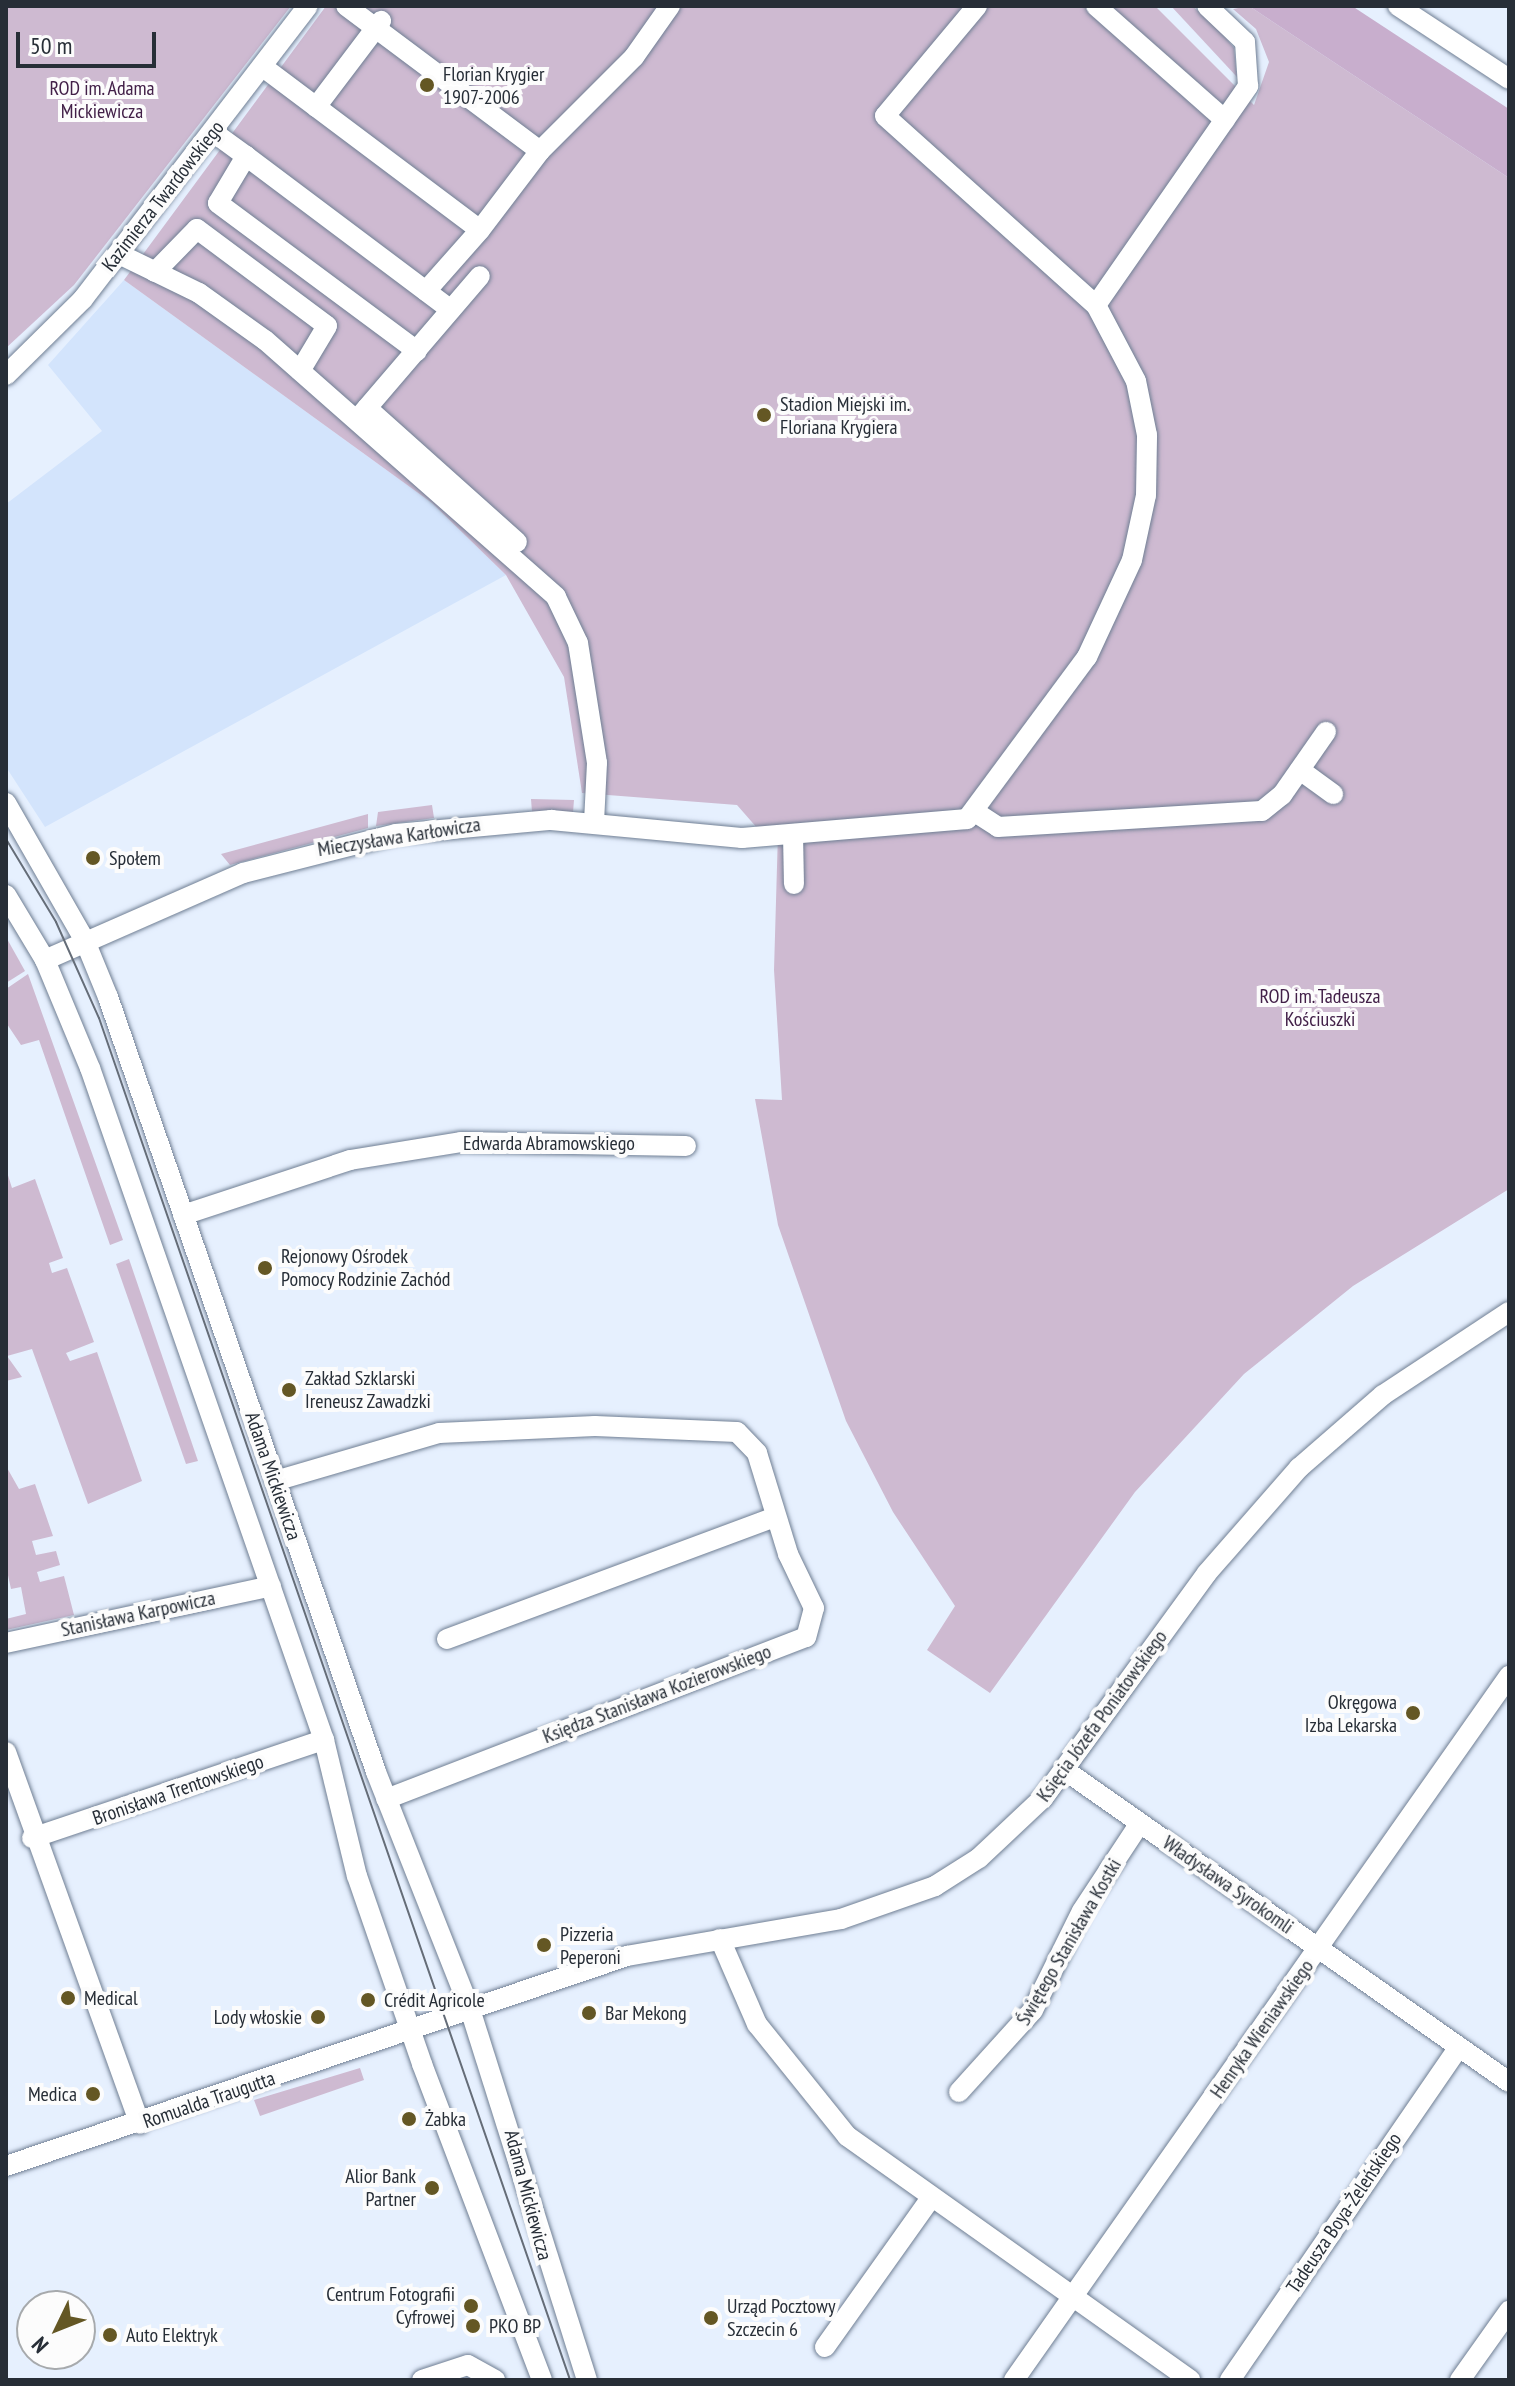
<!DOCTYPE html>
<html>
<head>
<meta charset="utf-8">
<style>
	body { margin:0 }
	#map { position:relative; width:1515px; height:2386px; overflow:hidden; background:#e6f0fe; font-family:"PT Sans Narrow",sans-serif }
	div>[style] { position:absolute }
	.built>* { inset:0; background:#d3e4fc }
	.green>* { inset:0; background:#cebad1 }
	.forest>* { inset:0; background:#c8aecd }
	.roads { filter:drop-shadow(0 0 2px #6f7e93) drop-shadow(0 0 2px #6f7e93) }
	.minor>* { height:20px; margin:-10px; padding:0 10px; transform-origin:10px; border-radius:10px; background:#fff }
	.tram>* { height:2px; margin:-1px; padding:0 1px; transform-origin:1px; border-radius:1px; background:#656d78 }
	.dots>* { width:22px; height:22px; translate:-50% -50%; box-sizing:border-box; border:4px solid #fcfcfc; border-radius:50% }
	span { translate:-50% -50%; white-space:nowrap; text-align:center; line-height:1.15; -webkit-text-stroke:8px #fcfcfc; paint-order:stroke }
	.poi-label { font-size:20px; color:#272e37 }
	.left { translate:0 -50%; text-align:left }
	.right { translate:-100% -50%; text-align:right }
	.park-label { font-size:20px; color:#422048 }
	.street-label { font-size:20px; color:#272e37 }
	.frame { position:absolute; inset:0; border:8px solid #272e37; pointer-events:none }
	.north { position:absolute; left:16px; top:2290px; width:80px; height:80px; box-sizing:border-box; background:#fcfcfc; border:2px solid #a7aaad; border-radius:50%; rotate:227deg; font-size:22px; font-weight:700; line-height:32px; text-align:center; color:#272e37 }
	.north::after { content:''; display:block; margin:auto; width:28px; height:36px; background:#645724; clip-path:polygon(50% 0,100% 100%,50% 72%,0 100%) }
	.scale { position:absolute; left:16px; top:32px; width:140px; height:36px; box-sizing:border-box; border:4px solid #272e37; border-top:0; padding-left:10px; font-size:24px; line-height:28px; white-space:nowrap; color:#272e37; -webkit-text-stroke:6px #fcfcfc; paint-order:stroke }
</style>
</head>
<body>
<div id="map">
	<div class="built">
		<i style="clip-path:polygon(124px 280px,432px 503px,506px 575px,45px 827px,6px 767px,6px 504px,102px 431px,48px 365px)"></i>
	</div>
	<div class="green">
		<i style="clip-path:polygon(6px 6px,291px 6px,74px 285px,6px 348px)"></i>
		<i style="clip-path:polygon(326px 6px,1155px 6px,1254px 105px,1269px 62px,1256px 29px,1233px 9px,1249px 6px,1509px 178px,1509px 1189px,1353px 1286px,1244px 1374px,1135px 1492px,990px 1693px,927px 1650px,955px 1606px,893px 1512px,846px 1421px,778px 1225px,755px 1099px,782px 1100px,774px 970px,778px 832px,758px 829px,737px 805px,582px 793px,564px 677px,506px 575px,432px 503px,124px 280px)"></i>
		<i style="clip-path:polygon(1171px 6px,1192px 6px,1215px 24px,1234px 48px,1237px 77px)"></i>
		<i style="clip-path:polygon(531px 799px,574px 800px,573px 812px,532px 812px)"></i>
		<i style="clip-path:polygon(432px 805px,434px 818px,376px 826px,378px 812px)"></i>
		<i style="clip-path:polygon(368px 814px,368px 828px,230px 865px,221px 854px)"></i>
		<i style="clip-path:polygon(6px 937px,25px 971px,6px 983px)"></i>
		<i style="clip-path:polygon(28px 974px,123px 1240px,110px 1245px,39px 1040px,21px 1045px,7px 1024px,6px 989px)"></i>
		<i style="clip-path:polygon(6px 1169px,12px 1188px,35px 1179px,63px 1258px,49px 1263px,52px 1273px,67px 1268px,94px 1342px,66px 1353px,70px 1361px,97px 1352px,142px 1481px,88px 1504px,32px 1349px,7px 1356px,22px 1377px,6px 1381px)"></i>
		<i style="clip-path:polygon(129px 1259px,198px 1461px,186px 1464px,116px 1264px)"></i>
		<i style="clip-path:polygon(6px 1466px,19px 1489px,35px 1484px,53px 1536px,32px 1541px,36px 1555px,56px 1551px,60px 1565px,37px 1572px,40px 1582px,64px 1576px,74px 1615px,6px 1630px,6px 1619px,26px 1614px,21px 1587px,11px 1589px,6px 1566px)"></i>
		<i style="clip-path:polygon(360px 2068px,364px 2080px,260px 2116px,254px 2100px)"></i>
	</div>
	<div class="forest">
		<i style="clip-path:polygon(1249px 6px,1352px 6px,1509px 109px,1509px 178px)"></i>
	</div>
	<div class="roads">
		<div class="minor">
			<i style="left:977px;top:6px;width:143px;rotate:129.9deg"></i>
			<i style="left:885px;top:116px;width:283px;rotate:41.9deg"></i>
			<i style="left:1096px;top:6px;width:172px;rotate:41.5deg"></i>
			<i style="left:1398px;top:6px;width:133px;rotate:33.3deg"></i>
			<i style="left:263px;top:67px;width:271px;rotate:36.9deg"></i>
			<i style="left:480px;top:230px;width:99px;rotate:-52.8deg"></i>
			<i style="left:540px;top:151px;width:242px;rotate:-143.2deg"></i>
			<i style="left:316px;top:107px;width:108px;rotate:-52.9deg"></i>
			<i style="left:213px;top:132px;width:41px;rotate:36deg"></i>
			<i style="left:540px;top:151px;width:133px;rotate:-45deg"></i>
			<i style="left:634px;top:57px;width:62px;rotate:-54.8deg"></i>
			<i style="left:119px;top:254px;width:89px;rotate:26deg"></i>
			<i style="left:199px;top:293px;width:81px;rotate:35.5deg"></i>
			<i style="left:265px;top:340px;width:388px;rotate:41.4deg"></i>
			<i style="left:556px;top:597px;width:51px;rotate:64.4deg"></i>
			<i style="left:578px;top:643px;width:121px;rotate:81deg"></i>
			<i style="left:597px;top:763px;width:60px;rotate:92.9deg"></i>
			<i style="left:155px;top:272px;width:60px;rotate:-45.7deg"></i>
			<i style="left:197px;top:229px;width:162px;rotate:36.7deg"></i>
			<i style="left:327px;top:326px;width:52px;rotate:121deg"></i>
			<i style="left:426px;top:291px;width:81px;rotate:-48.5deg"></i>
			<i style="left:417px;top:351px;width:248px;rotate:-143.4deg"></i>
			<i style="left:218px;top:203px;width:55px;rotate:-59.2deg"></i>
			<i style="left:246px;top:156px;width:256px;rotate:36.9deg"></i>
			<i style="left:6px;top:375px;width:108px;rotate:-44.6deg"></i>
			<i style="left:83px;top:299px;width:369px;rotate:-52.5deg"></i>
			<i style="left:367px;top:408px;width:201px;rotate:41.8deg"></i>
			<i style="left:360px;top:416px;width:184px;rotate:-49.4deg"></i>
			<i style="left:1300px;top:770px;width:41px;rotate:36deg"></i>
			<i style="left:6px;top:803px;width:159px;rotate:60.2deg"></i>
			<i style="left:85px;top:941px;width:61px;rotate:67.7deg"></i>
			<i style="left:108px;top:997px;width:820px;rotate:70.92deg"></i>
			<i style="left:376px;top:1772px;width:255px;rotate:68.4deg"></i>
			<i style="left:470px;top:2009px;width:389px;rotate:72.5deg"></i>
			<i style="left:975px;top:812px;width:27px;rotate:33deg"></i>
			<i style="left:998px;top:827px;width:264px;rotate:-3.5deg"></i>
			<i style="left:1262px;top:811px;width:26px;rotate:-39deg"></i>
			<i style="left:1282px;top:795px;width:77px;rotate:-55.1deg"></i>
			<i style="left:793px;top:834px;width:50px;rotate:88.9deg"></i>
			<i style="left:6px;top:895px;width:76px;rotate:59deg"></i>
			<i style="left:45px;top:960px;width:117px;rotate:67.4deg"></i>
			<i style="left:90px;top:1068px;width:712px;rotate:70.8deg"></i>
			<i style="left:324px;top:1740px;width:140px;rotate:76.4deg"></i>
			<i style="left:357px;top:1876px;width:199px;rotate:70.9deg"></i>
			<i style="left:422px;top:2064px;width:338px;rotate:69.2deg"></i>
			<i style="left:45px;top:960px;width:216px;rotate:-23.7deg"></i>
			<i style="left:243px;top:873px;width:158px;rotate:-14.3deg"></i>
			<i style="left:396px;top:834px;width:156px;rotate:-5.2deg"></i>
			<i style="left:551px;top:820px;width:192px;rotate:5.4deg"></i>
			<i style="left:742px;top:838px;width:226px;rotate:-4.8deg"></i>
			<i style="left:967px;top:819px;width:202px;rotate:-53.5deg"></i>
			<i style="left:1087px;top:657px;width:107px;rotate:-65.1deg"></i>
			<i style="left:1132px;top:560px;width:66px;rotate:-77.8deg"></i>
			<i style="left:1146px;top:495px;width:60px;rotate:-89deg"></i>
			<i style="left:1147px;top:435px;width:55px;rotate:-101.5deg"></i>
			<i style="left:1136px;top:381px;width:86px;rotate:-117.8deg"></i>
			<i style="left:1096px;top:305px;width:267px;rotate:-55.2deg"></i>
			<i style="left:1248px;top:86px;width:44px;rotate:-93.9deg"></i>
			<i style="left:1245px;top:42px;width:52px;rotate:-136.5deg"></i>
			<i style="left:183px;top:1215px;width:176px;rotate:-18.2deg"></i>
			<i style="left:350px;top:1160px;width:112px;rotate:-9.2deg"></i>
			<i style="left:461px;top:1142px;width:225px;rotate:1deg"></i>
			<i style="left:275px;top:1481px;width:171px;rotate:-16.3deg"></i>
			<i style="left:439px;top:1433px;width:156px;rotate:-2.6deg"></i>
			<i style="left:595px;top:1426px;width:142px;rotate:2.4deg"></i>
			<i style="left:737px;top:1432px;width:29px;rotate:46deg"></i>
			<i style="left:757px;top:1453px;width:106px;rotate:72.9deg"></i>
			<i style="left:788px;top:1554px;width:60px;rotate:64.3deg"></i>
			<i style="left:814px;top:1608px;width:30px;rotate:105deg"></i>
			<i style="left:806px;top:1637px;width:450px;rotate:158.9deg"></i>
			<i style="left:447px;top:1639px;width:350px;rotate:-20.4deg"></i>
			<i style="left:6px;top:1643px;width:271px;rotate:-12.1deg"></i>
			<i style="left:6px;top:1752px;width:395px;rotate:70.2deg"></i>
			<i style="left:1066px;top:1771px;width:541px;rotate:35.07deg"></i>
			<i style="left:32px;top:1838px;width:308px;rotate:-18.6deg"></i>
			<i style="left:720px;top:1939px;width:93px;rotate:66.5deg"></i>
			<i style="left:757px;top:2024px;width:144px;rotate:51.2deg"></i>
			<i style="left:847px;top:2136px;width:421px;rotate:35.4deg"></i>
			<i style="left:959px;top:2092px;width:110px;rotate:-47.9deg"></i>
			<i style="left:1033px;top:2010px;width:110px;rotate:-63.7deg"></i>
			<i style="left:1082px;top:1911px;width:105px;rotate:-56.6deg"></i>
			<i style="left:6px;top:2166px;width:656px;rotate:-18.68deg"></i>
			<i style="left:627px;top:1956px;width:217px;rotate:-9.8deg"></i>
			<i style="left:841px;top:1919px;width:100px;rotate:-19.3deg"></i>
			<i style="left:935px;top:1886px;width:52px;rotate:-32.5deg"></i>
			<i style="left:979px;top:1858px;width:88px;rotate:-43.2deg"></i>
			<i style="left:1043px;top:1798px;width:278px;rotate:-53.9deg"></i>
			<i style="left:1207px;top:1573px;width:140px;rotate:-48.8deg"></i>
			<i style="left:1299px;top:1468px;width:111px;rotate:-41deg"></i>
			<i style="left:1383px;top:1395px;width:151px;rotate:-33.4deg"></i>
			<i style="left:825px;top:2347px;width:181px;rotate:-54.6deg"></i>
			<i style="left:422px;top:2380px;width:48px;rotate:-18.1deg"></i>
			<i style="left:468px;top:2365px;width:31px;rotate:29deg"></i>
			<i style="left:1014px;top:2380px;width:861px;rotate:-54.89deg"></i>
			<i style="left:1230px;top:2380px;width:404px;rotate:-55.5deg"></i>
			<i style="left:1460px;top:2380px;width:85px;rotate:-54.6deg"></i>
		</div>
	</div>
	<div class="tram">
		<i style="left:6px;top:839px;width:97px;rotate:58.9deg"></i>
		<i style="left:56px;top:922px;width:105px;rotate:65.9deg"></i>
		<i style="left:99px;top:1018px;width:1441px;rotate:70.92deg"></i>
	</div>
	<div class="dots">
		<i style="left:427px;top:85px;background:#645724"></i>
		<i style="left:764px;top:415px;background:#645724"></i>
		<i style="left:93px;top:858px;background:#645724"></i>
		<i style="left:265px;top:1268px;background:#645724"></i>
		<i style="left:289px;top:1390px;background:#645724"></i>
		<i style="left:1413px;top:1713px;background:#645724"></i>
		<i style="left:544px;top:1945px;background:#645724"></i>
		<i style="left:68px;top:1998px;background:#645724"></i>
		<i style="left:368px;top:2000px;background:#645724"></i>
		<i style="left:589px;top:2013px;background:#645724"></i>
		<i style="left:318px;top:2017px;background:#645724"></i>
		<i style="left:93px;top:2094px;background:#645724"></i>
		<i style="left:409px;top:2119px;background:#645724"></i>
		<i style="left:432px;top:2188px;background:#645724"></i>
		<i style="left:471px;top:2306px;background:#645724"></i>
		<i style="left:711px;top:2318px;background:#645724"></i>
		<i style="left:473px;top:2326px;background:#645724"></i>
		<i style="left:110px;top:2335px;background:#645724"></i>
	</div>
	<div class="poi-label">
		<span class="left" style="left:443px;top:86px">Florian Krygier<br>1907-2006</span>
		<span class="left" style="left:780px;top:416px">Stadion Miejski im.<br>Floriana Krygiera</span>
		<span class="left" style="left:109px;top:858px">Społem</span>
		<span class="left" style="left:281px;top:1268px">Rejonowy Ośrodek<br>Pomocy Rodzinie Zachód</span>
		<span class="left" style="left:305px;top:1390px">Zakład Szklarski<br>Ireneusz Zawadzki</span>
		<span class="right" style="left:1397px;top:1714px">Okręgowa<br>Izba Lekarska</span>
		<span class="left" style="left:560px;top:1946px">Pizzeria<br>Peperoni</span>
		<span class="left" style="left:84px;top:1998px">Medical</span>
		<span class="left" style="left:384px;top:2000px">Crédit Agricole</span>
		<span class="left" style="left:605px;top:2013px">Bar Mekong</span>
		<span class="right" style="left:302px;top:2017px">Lody włoskie</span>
		<span class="right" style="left:77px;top:2094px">Medica</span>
		<span class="left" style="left:425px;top:2119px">Żabka</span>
		<span class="right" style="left:416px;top:2188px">Alior Bank<br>Partner</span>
		<span class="right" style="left:455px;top:2306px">Centrum Fotografii<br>Cyfrowej</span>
		<span class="left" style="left:727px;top:2318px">Urząd Pocztowy<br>Szczecin 6</span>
		<span class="left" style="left:489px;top:2326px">PKO BP</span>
		<span class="left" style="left:126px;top:2335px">Auto Elektryk</span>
	</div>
	<div class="park-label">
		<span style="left:102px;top:100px">ROD im. Adama<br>Mickiewicza</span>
		<span style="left:1320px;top:1008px">ROD im. Tadeusza<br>Kościuszki</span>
	</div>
	<div class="street-label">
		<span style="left:163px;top:196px;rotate:-52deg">Kazimierza Twardowskiego</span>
		<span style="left:399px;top:837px;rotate:-9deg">Mieczysława Karłowicza</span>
		<span style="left:549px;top:1143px">Edwarda Abramowskiego</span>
		<span style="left:273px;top:1476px;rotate:71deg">Adama Mickiewicza</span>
		<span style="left:138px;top:1614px;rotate:-12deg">Stanisława Karpowicza</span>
		<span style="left:657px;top:1694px;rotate:-21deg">Księdza Stanisława Kozierowskiego</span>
		<span style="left:1102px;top:1716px;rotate:-54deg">Księcia Józefa Poniatowskiego</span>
		<span style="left:178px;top:1790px;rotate:-19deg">Bronisława Trentowskiego</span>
		<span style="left:1228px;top:1885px;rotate:35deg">Władysława Syrokomli</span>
		<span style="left:1069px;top:1942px;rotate:-60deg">Świętego Stanisława Kostki</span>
		<span style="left:1262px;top:2029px;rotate:-55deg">Henryka Wieniawskiego</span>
		<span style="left:209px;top:2100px;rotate:-19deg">Romualda Traugutta</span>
		<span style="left:528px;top:2195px;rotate:75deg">Adama Mickiewicza</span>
		<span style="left:1344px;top:2213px;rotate:-56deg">Tadeusza Boya-Żeleńskiego</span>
	</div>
	<div class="frame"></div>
	<div class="north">N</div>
	<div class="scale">50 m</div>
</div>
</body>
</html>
